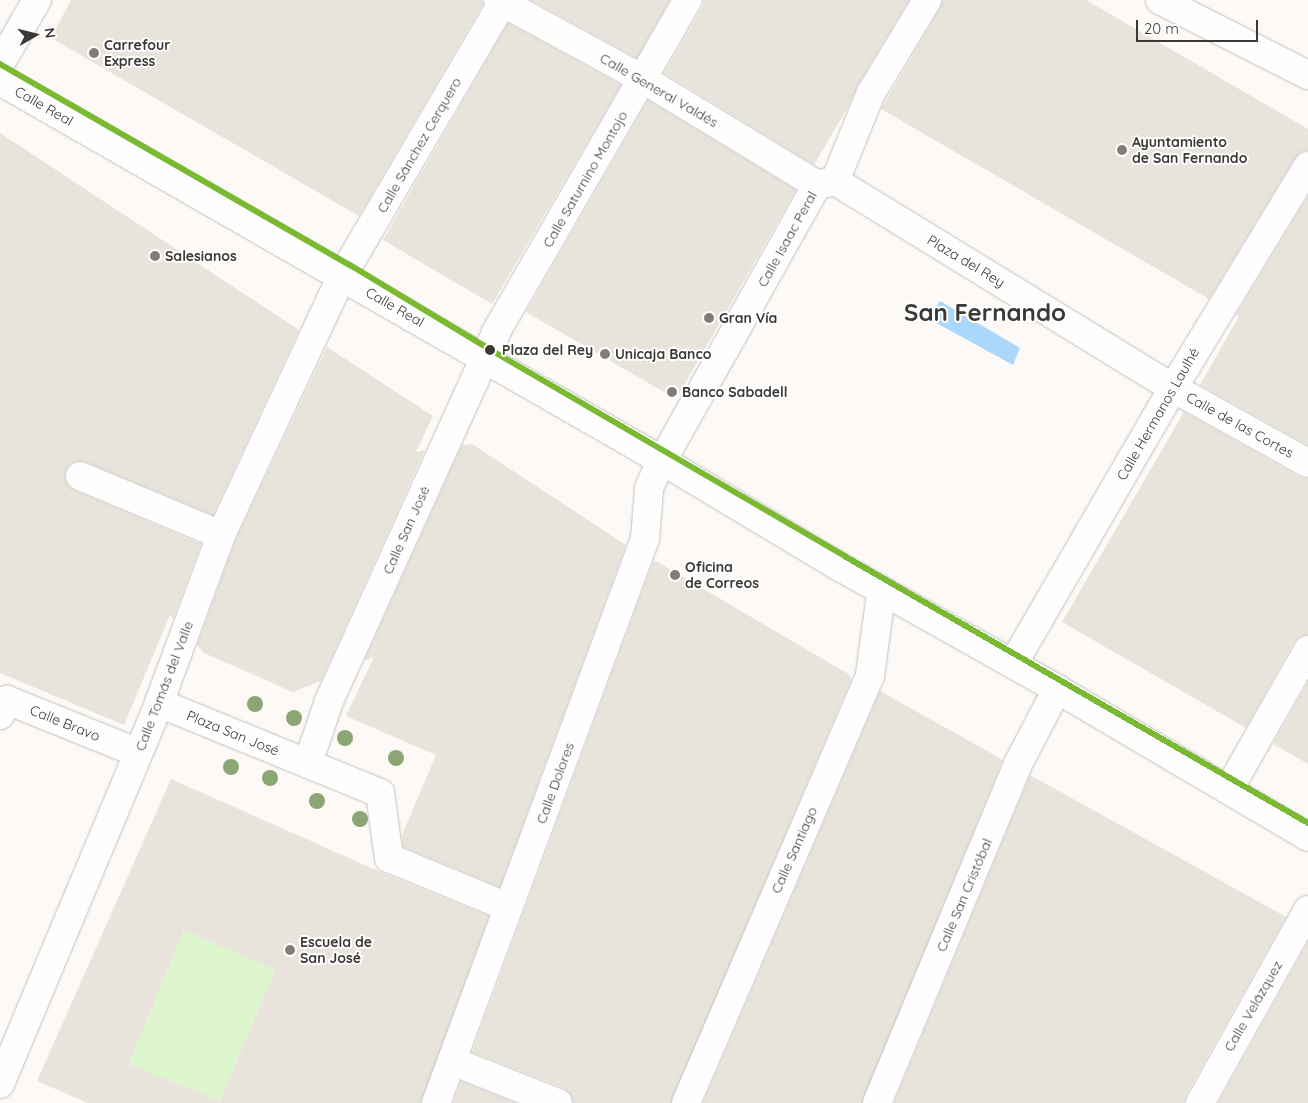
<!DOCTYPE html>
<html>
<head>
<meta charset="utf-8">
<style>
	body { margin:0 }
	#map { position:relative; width:1308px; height:1103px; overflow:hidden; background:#fcf9f6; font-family:Quicksand,sans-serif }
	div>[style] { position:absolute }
	.green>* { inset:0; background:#ddf6cd }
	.water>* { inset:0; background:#aad7fa }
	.building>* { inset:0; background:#e8e3db }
	.roads { filter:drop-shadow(0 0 1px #c3c1be) drop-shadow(0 0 1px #c3c1be) }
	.street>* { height:28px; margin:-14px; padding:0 14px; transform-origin:14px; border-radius:14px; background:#fffefe }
	.rail-1>* { height:6px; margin:-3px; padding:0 3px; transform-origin:3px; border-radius:3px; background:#7bb932 }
	.trees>* { width:16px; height:16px; margin:-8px; border-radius:50%; background:#8ca575 }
	.dots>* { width:14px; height:14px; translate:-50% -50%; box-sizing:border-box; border:2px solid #fff; border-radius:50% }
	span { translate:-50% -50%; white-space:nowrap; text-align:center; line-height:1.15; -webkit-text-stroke:4px #fff; paint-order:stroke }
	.poi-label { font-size:14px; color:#3b3935; font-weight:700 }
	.left { translate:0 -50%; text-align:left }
	.street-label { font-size:14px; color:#3b3935 }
	.stop-label { font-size:14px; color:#3b3935; font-weight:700 }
	.town-label { font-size:24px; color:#3b3935; font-weight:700 }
	.north { position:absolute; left:10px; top:10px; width:50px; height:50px; -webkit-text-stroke:4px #fff; paint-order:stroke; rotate:82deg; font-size:14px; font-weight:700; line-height:20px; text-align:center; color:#3b3935 }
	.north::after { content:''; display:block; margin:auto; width:18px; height:22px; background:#3b3935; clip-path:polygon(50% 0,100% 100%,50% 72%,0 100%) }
	.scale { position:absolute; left:1136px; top:20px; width:122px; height:22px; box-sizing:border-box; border:2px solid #3b3935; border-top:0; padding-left:6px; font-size:15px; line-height:18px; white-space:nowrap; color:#3b3935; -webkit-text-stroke:4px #fff; paint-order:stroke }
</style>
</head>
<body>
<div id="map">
	<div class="green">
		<i style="clip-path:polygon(184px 930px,275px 970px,220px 1101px,129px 1064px)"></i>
	</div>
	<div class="water">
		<i style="clip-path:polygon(940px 301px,1020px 348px,1013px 365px,929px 319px)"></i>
	</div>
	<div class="building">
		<i style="clip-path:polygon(71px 0,482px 0,483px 4px,359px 216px,51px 38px)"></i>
		<i style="clip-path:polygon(531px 0,670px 0,637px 58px)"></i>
		<i style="clip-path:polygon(704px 0,909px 0,858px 85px,849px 105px,814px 165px,664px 73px,702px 8px)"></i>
		<i style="clip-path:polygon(943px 0,1086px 0,1308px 129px,1308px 150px,1301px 152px,1295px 158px,1209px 299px,881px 109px,940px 8px)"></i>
		<i style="clip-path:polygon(508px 23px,621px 85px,492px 304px,383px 240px)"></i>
		<i style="clip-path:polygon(648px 100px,796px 190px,676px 399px,526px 312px)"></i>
		<i style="clip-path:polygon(0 133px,299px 330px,213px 515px,86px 462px,78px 461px,70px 464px,66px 470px,65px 478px,68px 486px,74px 490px,201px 544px,173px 619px,170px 615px,124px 725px,0 673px)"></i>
		<i style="clip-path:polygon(1308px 196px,1308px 445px,1200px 385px,1239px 316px,1236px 315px)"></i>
		<i style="clip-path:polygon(327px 347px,433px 416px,416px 452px,425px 450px,321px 681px,293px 692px,204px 653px,197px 645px,235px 541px)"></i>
		<i style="clip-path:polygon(1184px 412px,1300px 477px,1308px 479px,1308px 634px,1301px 636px,1294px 642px,1246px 728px,1062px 622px)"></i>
		<i style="clip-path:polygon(472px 444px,626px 545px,500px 887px,403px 847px,402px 835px,436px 755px,346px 716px,374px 657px,364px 661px,462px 445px)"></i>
		<i style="clip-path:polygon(656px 561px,850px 675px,851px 680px,671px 1103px,573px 1103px,570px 1094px,564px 1088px,472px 1052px,653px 562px)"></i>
		<i style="clip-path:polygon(1308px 682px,1308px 764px,1273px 744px)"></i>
		<i style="clip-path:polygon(880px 691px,1003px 760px,862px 1103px,703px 1103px)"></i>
		<i style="clip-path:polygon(1030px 775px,1286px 917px,1186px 1095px,1184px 1103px,894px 1103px)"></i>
		<i style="clip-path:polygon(evenodd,171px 779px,385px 874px,489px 916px,421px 1103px,88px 1103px,37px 1081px,171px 779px,184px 930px,275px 970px,220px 1101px,129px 1064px,184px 930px)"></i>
		<i style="clip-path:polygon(1308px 942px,1308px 1103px,1218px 1103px)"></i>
		<i style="clip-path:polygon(461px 1081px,516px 1103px,453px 1103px)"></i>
	</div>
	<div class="roads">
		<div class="street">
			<i style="left:498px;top:0;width:165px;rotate:28.6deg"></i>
			<i style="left:643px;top:79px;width:204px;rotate:31.3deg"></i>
			<i style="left:1160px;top:0;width:166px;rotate:26.9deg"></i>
			<i style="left:0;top:64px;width:74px;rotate:-60deg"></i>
			<i style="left:0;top:81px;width:762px;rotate:29.83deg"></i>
			<i style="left:661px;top:460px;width:209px;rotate:30.9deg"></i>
			<i style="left:840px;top:567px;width:249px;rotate:29.3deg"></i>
			<i style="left:1057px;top:689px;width:291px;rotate:30.5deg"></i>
			<i style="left:835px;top:181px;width:396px;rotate:31.5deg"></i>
			<i style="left:1173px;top:388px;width:154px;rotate:29.1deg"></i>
			<i style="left:80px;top:476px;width:153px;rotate:22.7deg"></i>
			<i style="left:1013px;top:664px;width:319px;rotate:-59.9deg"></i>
			<i style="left:1173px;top:388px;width:260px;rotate:-58.7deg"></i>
			<i style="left:159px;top:703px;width:239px;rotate:22.2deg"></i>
			<i style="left:380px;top:793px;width:66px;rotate:82.1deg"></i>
			<i style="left:389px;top:858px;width:129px;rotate:22.4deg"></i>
			<i style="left:0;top:715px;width:17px;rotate:-65deg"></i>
			<i style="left:7px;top:700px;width:141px;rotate:22deg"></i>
			<i style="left:308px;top:763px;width:65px;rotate:-71.3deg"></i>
			<i style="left:329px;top:701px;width:405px;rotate:-65.6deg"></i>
			<i style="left:496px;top:332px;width:384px;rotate:-60deg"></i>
			<i style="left:1229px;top:789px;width:160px;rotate:-60.4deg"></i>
			<i style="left:452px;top:1061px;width:114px;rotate:21.6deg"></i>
			<i style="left:0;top:1084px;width:413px;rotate:-67.3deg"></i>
			<i style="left:159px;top:703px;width:179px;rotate:-69.7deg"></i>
			<i style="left:221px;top:535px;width:286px;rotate:-65deg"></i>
			<i style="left:342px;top:276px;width:320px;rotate:-59.6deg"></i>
			<i style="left:436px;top:1103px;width:601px;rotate:-69.67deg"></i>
			<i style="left:645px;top:539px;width:51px;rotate:-85.5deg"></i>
			<i style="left:649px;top:488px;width:20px;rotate:-66deg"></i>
			<i style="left:657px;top:470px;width:327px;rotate:-60.7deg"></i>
			<i style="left:817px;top:185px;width:18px;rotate:-13deg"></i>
			<i style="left:835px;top:181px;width:95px;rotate:-67.8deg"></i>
			<i style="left:871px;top:93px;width:109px;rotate:-58.9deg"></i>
			<i style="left:686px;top:1103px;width:466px;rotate:-66.7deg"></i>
			<i style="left:870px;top:675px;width:74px;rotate:-82.2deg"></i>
			<i style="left:880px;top:602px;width:11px;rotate:-63deg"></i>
			<i style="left:877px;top:1103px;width:367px;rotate:-67.4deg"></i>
			<i style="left:1018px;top:764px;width:85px;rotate:-62.5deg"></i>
			<i style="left:1200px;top:1103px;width:221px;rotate:-60.8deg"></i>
		</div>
	</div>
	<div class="rail-1">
		<i style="left:0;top:64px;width:404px;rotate:29.9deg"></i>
		<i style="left:350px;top:265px;width:162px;rotate:31.1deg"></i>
		<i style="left:489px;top:349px;width:413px;rotate:30.2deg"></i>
		<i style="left:846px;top:557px;width:533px;rotate:29.93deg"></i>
	</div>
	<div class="trees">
		<i style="left:255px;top:704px"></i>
		<i style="left:294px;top:718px"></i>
		<i style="left:345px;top:738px"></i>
		<i style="left:396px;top:758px"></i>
		<i style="left:231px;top:767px"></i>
		<i style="left:270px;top:778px"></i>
		<i style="left:317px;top:801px"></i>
		<i style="left:360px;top:819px"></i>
	</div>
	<div class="dots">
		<i style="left:94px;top:53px;background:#7f7c79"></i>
		<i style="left:1122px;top:150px;background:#7f7c79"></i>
		<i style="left:155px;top:256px;background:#7f7c79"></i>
		<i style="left:709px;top:318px;background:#7f7c79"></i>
		<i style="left:490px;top:350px;background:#3b3935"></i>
		<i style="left:605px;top:354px;background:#7f7c79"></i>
		<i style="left:672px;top:392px;background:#7f7c79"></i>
		<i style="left:675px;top:575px;background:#7f7c79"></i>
		<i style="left:290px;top:950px;background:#7f7c79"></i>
	</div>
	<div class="poi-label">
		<span class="left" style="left:104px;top:53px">Carrefour<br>Express</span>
		<span class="left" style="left:1132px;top:150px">Ayuntamiento<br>de San Fernando</span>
		<span class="left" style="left:165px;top:256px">Salesianos</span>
		<span class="left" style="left:719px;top:318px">Gran Vía</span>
		<span class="left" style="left:615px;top:354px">Unicaja Banco</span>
		<span class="left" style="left:682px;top:392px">Banco Sabadell</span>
		<span class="left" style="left:685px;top:575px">Oficina<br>de Correos</span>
		<span class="left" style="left:300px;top:950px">Escuela de<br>San José</span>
	</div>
	<div class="street-label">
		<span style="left:659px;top:90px;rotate:30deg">Calle General Valdés</span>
		<span style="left:44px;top:106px;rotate:30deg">Calle Real</span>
		<span style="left:419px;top:145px;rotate:-60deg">Calle Sánchez Cerquero</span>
		<span style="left:585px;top:179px;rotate:-60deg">Calle Saturnino Montojo</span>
		<span style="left:787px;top:239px;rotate:-61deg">Calle Isaac Peral</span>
		<span style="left:966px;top:261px;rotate:31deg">Plaza del Rey</span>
		<span style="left:395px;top:307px;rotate:30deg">Calle Real</span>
		<span style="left:1158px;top:414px;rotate:-60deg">Calle Hermanos Laulhé</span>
		<span style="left:1240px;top:425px;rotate:29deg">Calle de las Cortes</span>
		<span style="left:406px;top:530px;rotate:-66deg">Calle San José</span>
		<span style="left:164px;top:686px;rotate:-69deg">Calle Tomás del Valle</span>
		<span style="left:65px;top:723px;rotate:22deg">Calle Bravo</span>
		<span style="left:233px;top:733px;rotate:22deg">Plaza San José</span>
		<span style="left:555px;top:783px;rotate:-70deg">Calle Dolores</span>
		<span style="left:794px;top:850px;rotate:-66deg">Calle Santiago</span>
		<span style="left:964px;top:895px;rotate:-67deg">Calle San Cristóbal</span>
		<span style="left:1253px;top:1006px;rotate:-60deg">Calle Velázquez</span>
	</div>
	<div class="stop-label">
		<span class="left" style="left:502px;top:350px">Plaza del Rey</span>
	</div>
	<div class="town-label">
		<span style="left:985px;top:313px">San Fernando</span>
	</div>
	<div class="north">N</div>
	<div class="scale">20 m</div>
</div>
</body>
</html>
